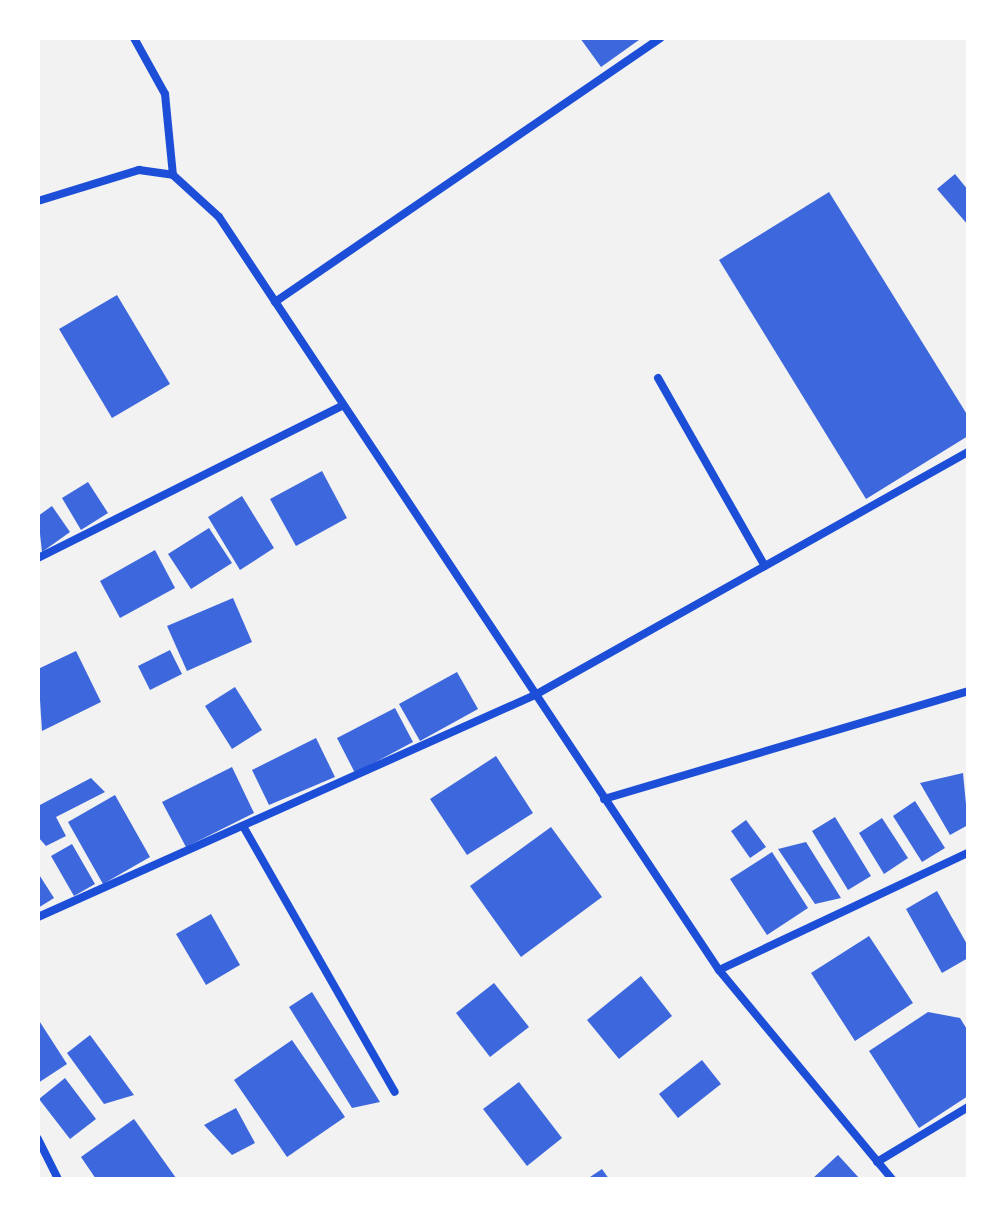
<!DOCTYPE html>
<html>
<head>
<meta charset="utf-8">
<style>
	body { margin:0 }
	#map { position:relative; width:1006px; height:1217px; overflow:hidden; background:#f2f2f2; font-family:Raleway,sans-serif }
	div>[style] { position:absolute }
	.building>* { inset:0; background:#3d67dc }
	.minor>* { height:8px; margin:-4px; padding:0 4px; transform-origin:4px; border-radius:4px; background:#1d4ed8 }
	span { translate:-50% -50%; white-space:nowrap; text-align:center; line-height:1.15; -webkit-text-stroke:7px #fff; paint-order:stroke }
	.frame { position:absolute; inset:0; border:40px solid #fff; pointer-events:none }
</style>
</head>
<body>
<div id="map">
	<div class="building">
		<i style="clip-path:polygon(580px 38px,638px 38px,639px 40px,601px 67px)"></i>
		<i style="clip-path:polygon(955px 174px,968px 190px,968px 225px,937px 189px)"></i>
		<i style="clip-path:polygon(829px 192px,968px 416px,968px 436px,866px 499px,719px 260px)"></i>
		<i style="clip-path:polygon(117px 295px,170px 384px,112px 418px,59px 329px)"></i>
		<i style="clip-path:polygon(322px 471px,347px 518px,296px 546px,270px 499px)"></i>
		<i style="clip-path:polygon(88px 482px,108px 513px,81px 530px,62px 498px)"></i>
		<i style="clip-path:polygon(242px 496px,274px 548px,240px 570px,208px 517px)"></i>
		<i style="clip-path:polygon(52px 506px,70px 532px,42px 552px,38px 516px)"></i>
		<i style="clip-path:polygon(209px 528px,232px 563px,191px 589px,168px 554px)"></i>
		<i style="clip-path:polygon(155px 550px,175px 588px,120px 618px,100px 581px)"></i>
		<i style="clip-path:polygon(233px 598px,252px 642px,187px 671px,167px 626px)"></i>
		<i style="clip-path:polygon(170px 650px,182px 674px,150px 690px,138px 666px)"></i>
		<i style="clip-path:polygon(76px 651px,101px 702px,42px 731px,38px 669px)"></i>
		<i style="clip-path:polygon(457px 672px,478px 709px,420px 741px,399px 704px)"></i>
		<i style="clip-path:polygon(235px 687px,262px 730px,232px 749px,205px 706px)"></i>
		<i style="clip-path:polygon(395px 708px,413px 742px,355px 773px,337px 738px)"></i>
		<i style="clip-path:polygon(316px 738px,335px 777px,269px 805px,252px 770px)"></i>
		<i style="clip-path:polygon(496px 756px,533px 813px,467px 855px,430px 799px)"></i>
		<i style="clip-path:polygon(232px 767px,254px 813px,186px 847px,162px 802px)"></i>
		<i style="clip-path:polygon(963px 773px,968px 825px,950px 835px,920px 783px)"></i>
		<i style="clip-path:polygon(91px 778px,105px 792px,56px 817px,66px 836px,46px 846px,38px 837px,38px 806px)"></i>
		<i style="clip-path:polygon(115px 795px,150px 857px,103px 884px,68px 822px)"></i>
		<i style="clip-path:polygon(915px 801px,945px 848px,922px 862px,893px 816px)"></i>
		<i style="clip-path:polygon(835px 817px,871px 876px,848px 890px,812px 831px)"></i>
		<i style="clip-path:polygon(882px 818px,908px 858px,884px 874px,859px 833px)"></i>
		<i style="clip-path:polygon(746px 820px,766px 847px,750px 858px,731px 831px)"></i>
		<i style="clip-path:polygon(551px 827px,602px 897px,521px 957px,470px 886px)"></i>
		<i style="clip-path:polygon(806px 842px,841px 898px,815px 904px,778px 849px)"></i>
		<i style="clip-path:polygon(72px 844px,95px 884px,74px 896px,51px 856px)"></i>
		<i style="clip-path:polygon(772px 852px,808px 908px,767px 935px,730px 879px)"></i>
		<i style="clip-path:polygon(38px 873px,54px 898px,38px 908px)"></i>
		<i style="clip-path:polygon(937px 891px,968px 946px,968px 958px,942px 973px,906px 909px)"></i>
		<i style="clip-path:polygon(211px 914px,240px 965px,206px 985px,176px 934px)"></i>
		<i style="clip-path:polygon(869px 936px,913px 1003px,855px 1041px,811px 973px)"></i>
		<i style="clip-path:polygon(641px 976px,672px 1016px,619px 1059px,587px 1020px)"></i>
		<i style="clip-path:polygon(494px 983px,529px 1027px,490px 1057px,456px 1013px)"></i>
		<i style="clip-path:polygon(312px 992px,380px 1102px,352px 1108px,289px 1007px)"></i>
		<i style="clip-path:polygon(928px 1012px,960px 1018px,968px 1031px,968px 1096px,919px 1128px,869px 1051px)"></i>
		<i style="clip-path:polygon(38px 1019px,67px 1064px,38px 1083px)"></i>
		<i style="clip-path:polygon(90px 1035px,134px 1095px,104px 1104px,67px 1053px)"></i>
		<i style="clip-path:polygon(292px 1040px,345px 1117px,287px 1157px,234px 1080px)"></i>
		<i style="clip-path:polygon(702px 1060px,721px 1084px,678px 1118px,659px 1094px)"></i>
		<i style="clip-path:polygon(65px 1078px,96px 1119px,70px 1139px,39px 1099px)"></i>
		<i style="clip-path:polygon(519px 1082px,562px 1138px,527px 1166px,483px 1109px)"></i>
		<i style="clip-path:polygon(236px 1108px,255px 1143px,232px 1155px,204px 1125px)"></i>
		<i style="clip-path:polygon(134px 1119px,176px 1178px,174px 1179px,96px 1179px,81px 1157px)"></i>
		<i style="clip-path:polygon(838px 1155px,860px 1179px,812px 1179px)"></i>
		<i style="clip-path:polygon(602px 1169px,609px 1179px,587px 1179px)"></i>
	</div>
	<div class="minor">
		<i style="left:134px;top:38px;width:64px;rotate:61deg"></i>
		<i style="left:165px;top:94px;width:81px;rotate:84.4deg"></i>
		<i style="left:38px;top:201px;width:106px;rotate:-17.1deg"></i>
		<i style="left:139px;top:170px;width:34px;rotate:8deg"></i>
		<i style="left:173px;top:175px;width:62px;rotate:42.4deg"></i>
		<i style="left:219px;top:217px;width:904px;rotate:56.42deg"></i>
		<i style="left:719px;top:970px;width:271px;rotate:50.4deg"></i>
		<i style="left:275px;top:302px;width:467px;rotate:-34.4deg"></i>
		<i style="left:658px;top:378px;width:216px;rotate:60.4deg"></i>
		<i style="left:38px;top:558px;width:341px;rotate:-26.6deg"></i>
		<i style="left:604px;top:799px;width:380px;rotate:-16.5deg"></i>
		<i style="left:243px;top:826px;width:306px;rotate:60.3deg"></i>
		<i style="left:38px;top:917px;width:544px;rotate:-24.07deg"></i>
		<i style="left:535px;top:695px;width:497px;rotate:-29.3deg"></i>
		<i style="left:719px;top:970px;width:275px;rotate:-25.2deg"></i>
		<i style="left:38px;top:1139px;width:45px;rotate:63.4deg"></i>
		<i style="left:877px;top:1162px;width:106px;rotate:-31.1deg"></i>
	</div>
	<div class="frame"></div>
</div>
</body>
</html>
